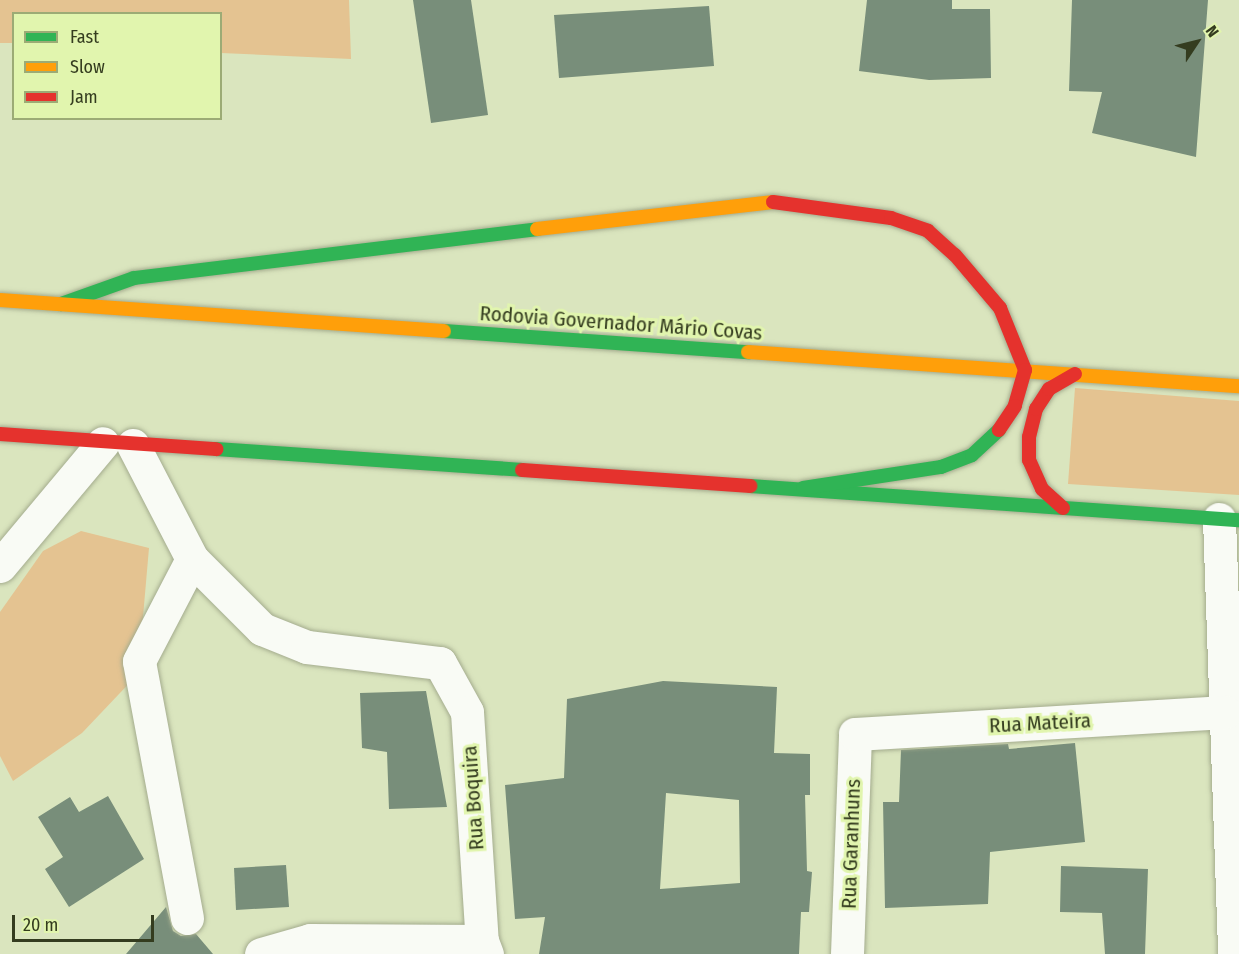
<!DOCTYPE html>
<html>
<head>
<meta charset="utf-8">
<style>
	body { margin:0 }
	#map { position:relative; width:1239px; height:954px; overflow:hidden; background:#dae5be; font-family:"Fira Sans Condensed",sans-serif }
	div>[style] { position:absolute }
	.green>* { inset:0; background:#e4c391 }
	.building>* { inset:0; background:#788e7a }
	.roads { filter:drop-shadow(0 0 2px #a4ac8e) drop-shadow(0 0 2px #a4ac8e) }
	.street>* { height:33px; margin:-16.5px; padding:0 16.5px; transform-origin:16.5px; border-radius:16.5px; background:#f9fbf5 }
	.fast>* { height:14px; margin:-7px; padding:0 7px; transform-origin:7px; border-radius:7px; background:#30b455 }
	.slow>* { height:14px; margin:-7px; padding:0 7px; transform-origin:7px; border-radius:7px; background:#ff9f0a }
	.jam>* { height:14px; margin:-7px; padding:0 7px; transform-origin:7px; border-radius:7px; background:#e5322d }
	span { translate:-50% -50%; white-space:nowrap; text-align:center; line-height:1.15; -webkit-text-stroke:6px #e1f5ae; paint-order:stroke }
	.street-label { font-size:21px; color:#343c1f }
	.legend { position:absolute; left:12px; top:12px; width:210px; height:108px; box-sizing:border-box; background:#e1f5ae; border:2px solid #9cab75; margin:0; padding:8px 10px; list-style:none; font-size:18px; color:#343c1f }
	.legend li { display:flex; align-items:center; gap:12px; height:30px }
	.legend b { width:30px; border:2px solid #9cab75 }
	.north { position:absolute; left:1167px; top:12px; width:60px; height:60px; -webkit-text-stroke:4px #e1f5ae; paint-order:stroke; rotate:55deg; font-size:16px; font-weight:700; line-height:24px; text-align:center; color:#343c1f }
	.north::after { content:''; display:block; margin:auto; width:21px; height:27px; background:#343c1f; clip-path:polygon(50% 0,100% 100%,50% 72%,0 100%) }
	.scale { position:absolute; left:12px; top:915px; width:142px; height:27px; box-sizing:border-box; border:3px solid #343c1f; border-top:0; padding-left:8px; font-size:18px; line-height:21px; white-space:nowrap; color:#343c1f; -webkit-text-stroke:4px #e1f5ae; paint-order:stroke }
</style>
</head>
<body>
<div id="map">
	<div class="green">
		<i style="clip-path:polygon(0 0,349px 0,351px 59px,221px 53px,220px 14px,14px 14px,13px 43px,0 43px)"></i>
		<i style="clip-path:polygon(1075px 388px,1239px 401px,1239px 495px,1068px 484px)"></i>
		<i style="clip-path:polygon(81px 531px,149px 548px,138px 674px,82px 733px,13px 781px,0 756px,0 612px,43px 551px)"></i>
	</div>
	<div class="building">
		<i style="clip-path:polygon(413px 0,471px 0,488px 115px,431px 123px)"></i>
		<i style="clip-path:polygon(867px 0,952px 0,952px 9px,990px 9px,991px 78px,929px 80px,859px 71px)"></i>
		<i style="clip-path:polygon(1072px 0,1208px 0,1196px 157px,1092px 133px,1102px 92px,1069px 91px)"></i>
		<i style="clip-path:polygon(709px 6px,714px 66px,559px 78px,554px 15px)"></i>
		<i style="clip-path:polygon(evenodd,663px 681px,777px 687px,774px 753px,810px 754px,810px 795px,805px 795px,807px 871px,812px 872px,809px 912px,801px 912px,799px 954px,539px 954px,545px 917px,515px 919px,505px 785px,564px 778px,567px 699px,663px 681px,666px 793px,739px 800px,740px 883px,660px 889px,666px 793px)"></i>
		<i style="clip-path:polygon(426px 691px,447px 807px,389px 809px,387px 752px,362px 748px,360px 693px)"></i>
		<i style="clip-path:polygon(1075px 743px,1085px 842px,990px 852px,988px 904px,885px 908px,883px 802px,899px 802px,901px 750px,1008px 744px,1009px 749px)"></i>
		<i style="clip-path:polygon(108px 796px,144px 859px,69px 907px,45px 869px,63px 857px,38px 817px,70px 797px,79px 812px)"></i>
		<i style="clip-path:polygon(286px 865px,289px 907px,236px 910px,234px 868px)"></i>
		<i style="clip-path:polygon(1061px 866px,1148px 869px,1145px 954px,1105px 954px,1102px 913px,1060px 912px)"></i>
		<i style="clip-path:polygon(166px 907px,173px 931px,181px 936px,196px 934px,213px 954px,126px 954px)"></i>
	</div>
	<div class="roads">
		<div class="street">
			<i style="left:133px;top:445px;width:128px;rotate:62.6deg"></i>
			<i style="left:192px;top:559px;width:99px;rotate:45deg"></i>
			<i style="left:262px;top:629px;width:48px;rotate:21.8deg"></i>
			<i style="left:307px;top:647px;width:134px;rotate:6.9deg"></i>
			<i style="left:440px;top:663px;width:56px;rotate:61.1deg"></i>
			<i style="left:467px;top:712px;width:229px;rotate:86.3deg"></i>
			<i style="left:482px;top:941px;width:14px;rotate:69deg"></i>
			<i style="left:1219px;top:519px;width:435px;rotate:88deg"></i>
			<i style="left:0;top:566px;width:160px;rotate:-50.1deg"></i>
			<i style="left:187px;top:918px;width:261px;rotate:-100.6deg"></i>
			<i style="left:139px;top:661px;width:115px;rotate:-62.5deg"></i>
			<i style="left:261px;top:954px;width:51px;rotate:-15.9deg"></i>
			<i style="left:310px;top:940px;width:172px;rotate:0.3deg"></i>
			<i style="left:847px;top:954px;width:220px;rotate:-87.9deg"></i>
			<i style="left:855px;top:734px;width:371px;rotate:-3.4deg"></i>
		</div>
		<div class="fast">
			<i style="left:61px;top:304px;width:77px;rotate:-19.6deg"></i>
			<i style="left:134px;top:278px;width:406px;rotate:-6.9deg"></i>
			<i style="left:444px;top:331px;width:305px;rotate:4deg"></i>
			<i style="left:216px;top:449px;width:307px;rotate:3.9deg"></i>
			<i style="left:750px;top:486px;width:490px;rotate:4deg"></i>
			<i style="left:803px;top:488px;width:140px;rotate:-8.7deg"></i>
			<i style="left:941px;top:467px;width:33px;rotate:-21deg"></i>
			<i style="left:972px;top:455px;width:37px;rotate:-43deg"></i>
		</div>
		<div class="slow">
			<i style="left:537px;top:229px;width:238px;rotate:-6.5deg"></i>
			<i style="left:0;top:300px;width:445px;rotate:4deg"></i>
			<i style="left:748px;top:352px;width:492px;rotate:4deg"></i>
		</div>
		<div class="jam">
			<i style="left:773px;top:202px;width:119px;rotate:7.7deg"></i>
			<i style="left:891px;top:218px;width:39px;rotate:19deg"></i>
			<i style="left:928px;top:231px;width:36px;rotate:42deg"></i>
			<i style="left:955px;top:255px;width:70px;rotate:49.7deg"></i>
			<i style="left:1000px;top:308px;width:67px;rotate:68deg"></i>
			<i style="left:1025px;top:370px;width:37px;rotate:106deg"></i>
			<i style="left:1015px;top:406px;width:29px;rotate:124deg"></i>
			<i style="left:0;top:434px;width:217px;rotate:4deg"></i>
			<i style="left:522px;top:470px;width:229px;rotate:4deg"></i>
			<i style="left:1063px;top:508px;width:28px;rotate:-138deg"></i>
			<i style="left:1042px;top:489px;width:32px;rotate:-114deg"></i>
			<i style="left:1029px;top:460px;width:23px;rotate:-90deg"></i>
			<i style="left:1029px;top:437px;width:29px;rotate:-76deg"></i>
			<i style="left:1036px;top:409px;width:24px;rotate:-57deg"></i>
			<i style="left:1049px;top:389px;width:30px;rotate:-30deg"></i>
		</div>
	</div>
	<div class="street-label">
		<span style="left:621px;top:323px;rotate:4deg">Rodovia Governador Mário Covas</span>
		<span style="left:1040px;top:723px;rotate:-3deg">Rua Mateira</span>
		<span style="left:473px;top:798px;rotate:-94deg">Rua Boquira</span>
		<span style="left:851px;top:844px;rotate:-88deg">Rua Garanhuns</span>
	</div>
	<ul class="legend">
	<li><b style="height:8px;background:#30b455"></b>Fast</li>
	<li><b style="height:8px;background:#ff9f0a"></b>Slow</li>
	<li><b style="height:8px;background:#e5322d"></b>Jam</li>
	</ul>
	<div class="north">N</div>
	<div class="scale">20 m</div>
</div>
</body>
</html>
